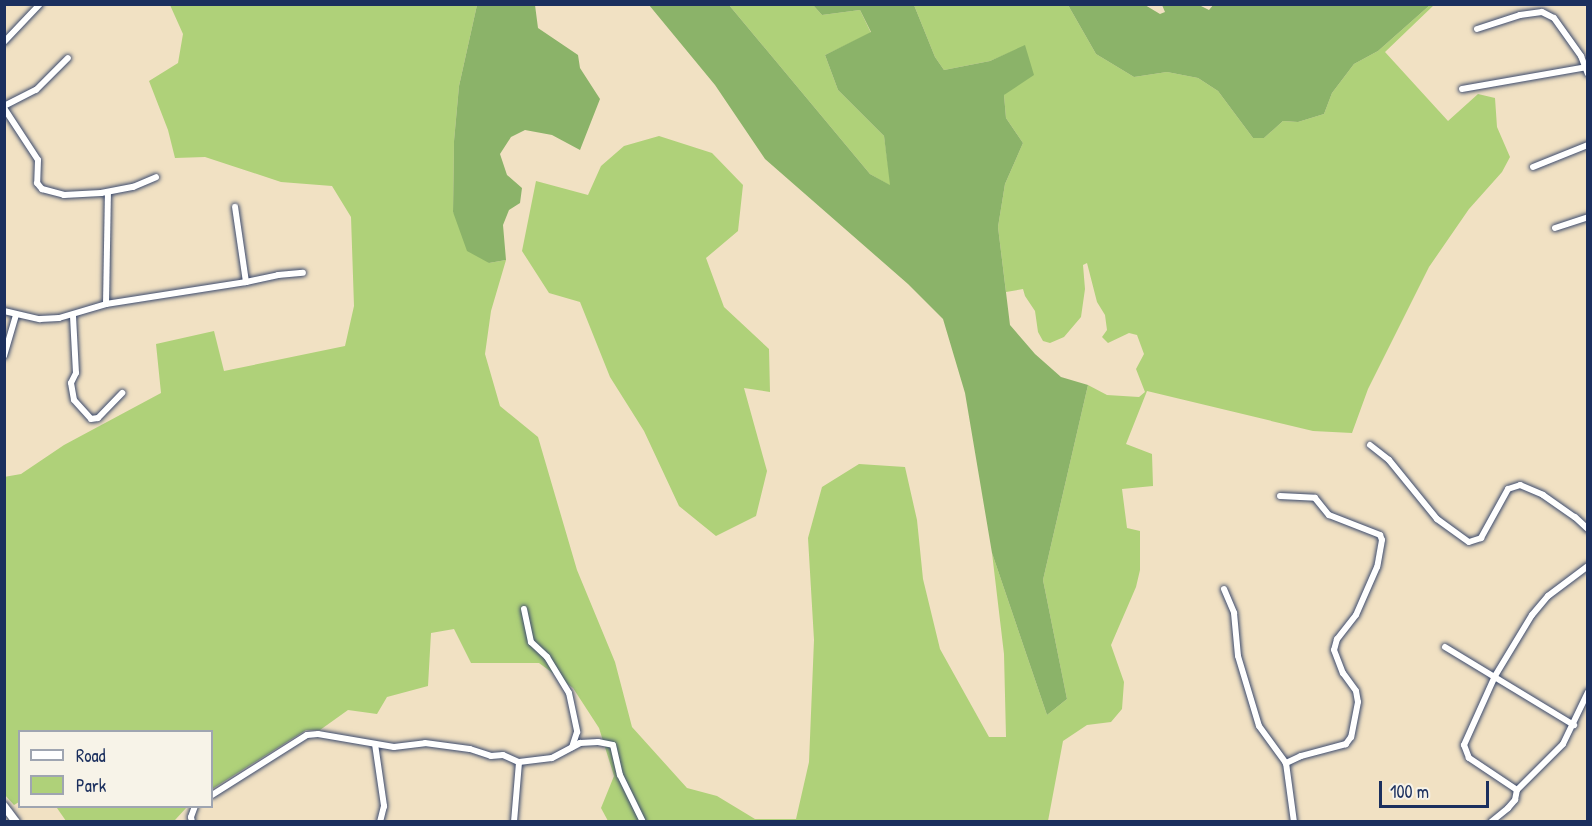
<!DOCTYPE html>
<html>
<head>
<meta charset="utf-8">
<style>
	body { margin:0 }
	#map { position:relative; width:1592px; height:826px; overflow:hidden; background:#f1e1c3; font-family:"Patrick Hand",sans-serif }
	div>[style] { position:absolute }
	.green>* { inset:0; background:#afd179 }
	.forest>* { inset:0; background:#8bb369 }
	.roads { filter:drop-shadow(0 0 2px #3b4a6d) drop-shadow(0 0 2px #3b4a6d) }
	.minor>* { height:6px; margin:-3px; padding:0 3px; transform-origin:3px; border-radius:3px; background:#fff }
	.tertiary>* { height:8px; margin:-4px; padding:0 4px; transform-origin:4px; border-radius:4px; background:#fff }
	span { translate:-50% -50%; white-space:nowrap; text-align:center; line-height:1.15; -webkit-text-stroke:4.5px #f7f3e8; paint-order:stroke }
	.frame { position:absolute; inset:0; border:6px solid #1b2f5e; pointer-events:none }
	.legend { position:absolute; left:18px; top:730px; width:195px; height:78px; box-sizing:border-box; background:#f7f3e8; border:2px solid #9fa5b1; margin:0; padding:8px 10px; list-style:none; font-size:18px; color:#1b2f5e }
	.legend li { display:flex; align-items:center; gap:12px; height:30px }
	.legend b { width:30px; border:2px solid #9fa5b1 }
	.scale { position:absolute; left:1379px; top:781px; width:110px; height:27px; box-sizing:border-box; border:3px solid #1b2f5e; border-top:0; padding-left:8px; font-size:18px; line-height:21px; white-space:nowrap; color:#1b2f5e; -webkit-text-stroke:4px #f7f3e8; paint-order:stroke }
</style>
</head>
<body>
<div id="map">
	<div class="green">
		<i style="clip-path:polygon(170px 5px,477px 5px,459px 86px,454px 141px,453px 212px,489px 263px,506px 260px,491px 311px,485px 354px,500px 406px,538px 437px,577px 570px,615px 662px,632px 727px,687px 788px,717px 796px,755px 819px,796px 819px,809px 762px,814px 640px,808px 538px,822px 487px,859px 464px,905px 467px,917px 520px,923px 579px,940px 649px,989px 737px,1006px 737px,1004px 654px,992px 553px,1047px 715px,1067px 699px,1043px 580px,1088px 385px,1107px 395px,1139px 397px,1145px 392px,1136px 369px,1144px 354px,1137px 335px,1129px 333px,1108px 343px,1102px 337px,1107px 330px,1105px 315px,1097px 302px,1087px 263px,1083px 265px,1085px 289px,1081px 317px,1064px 337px,1050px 343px,1043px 341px,1038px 332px,1035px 311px,1025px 296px,1023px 289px,1006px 292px,998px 227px,1005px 184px,1023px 143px,1006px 118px,1004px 95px,1025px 46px,990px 61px,944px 70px,935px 57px,914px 5px,1068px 5px,1096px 54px,1134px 77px,1167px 72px,1198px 78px,1218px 91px,1253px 138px,1264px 138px,1283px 121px,1298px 122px,1324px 114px,1332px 93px,1354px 64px,1378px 51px,1430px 5px,1434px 5px,1385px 52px,1448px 121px,1478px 94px,1495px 98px,1497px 127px,1510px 157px,1502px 172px,1469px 209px,1429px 267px,1368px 389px,1352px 433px,1313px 431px,1147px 391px,1126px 444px,1152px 454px,1153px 486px,1122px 489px,1127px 528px,1140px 531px,1140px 570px,1136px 587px,1111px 645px,1124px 682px,1122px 709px,1111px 722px,1087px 725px,1063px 741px,1048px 821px,608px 821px,601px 808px,614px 776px,599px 728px,573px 688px,539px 663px,471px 663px,454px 629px,431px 633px,428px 686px,387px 697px,377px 714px,348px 710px,320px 730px,306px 730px,212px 789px,212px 732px,20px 732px,19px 802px,14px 805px,4px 794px,4px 477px,21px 474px,64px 445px,161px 393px,156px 344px,214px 331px,224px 371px,345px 346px,354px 306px,351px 217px,332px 186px,281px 182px,205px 157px,175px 158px,168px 130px,149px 81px,178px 63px,183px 34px)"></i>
		<i style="clip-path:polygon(729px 5px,813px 5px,822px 15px,860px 10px,871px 33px,825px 55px,838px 90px,884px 136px,891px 186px,870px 174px)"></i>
		<i style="clip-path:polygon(659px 136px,712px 153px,743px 185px,738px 231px,706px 258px,724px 307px,769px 349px,770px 392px,744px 388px,767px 471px,756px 516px,716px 536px,679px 506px,644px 431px,610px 377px,580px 302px,549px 293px,522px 251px,536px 181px,588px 195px,601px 166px,624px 146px)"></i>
		<i style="clip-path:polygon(187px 807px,175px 820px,170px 822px,66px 821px,57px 808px)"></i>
	</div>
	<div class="forest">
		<i style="clip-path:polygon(477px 5px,535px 5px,538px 28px,578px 55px,580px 68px,600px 99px,580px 150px,552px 135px,525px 130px,511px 137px,500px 154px,507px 175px,522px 188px,520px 203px,509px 210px,503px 225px,506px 260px,489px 263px,467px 251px,453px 212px,454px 141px,459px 86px)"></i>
		<i style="clip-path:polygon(649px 5px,729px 5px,870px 174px,890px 185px,884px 136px,838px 90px,825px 55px,871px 32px,860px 10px,822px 15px,813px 5px,914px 5px,935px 57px,944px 70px,990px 61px,1025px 45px,1034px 75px,1004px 95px,1006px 118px,1023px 143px,1005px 184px,998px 227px,1010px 325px,1035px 354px,1061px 377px,1088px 385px,1043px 580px,1067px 699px,1047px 715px,992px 553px,965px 393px,943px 319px,908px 284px,765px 159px,715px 85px)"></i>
		<i style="clip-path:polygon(1162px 5px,1199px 5px,1209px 10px,1214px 4px,1430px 5px,1378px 51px,1354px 64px,1332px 93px,1324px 114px,1298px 122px,1283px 121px,1264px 138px,1253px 138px,1218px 91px,1198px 78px,1167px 72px,1134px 77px,1096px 54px,1068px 5px,1145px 5px,1160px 14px,1165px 12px)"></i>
	</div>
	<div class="roads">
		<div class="minor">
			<i style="left:1477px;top:29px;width:45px;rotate:-18deg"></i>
			<i style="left:1520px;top:15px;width:22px;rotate:-8deg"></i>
			<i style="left:1542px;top:12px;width:13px;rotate:27deg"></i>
			<i style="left:1554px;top:18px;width:47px;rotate:54.6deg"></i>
			<i style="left:1581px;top:56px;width:19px;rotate:69deg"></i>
			<i style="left:4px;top:42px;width:52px;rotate:-46.5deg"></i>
			<i style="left:1462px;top:89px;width:127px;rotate:-10deg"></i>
			<i style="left:4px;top:106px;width:36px;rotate:-27deg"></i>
			<i style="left:36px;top:90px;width:45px;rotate:-45deg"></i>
			<i style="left:4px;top:108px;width:62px;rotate:56.8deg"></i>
			<i style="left:38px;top:160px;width:23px;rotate:92deg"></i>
			<i style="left:37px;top:183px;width:8px;rotate:50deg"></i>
			<i style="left:42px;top:189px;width:23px;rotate:15deg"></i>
			<i style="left:64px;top:195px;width:37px;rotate:-3deg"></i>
			<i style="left:101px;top:193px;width:33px;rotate:-11deg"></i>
			<i style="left:133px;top:187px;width:25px;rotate:-23deg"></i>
			<i style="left:1533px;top:167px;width:59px;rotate:-21.8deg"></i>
			<i style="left:1555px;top:228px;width:35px;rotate:-18deg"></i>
			<i style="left:246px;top:282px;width:33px;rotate:-12deg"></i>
			<i style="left:278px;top:275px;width:25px;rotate:-5deg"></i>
			<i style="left:106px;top:304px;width:112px;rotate:-89deg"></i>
			<i style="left:4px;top:311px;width:37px;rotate:13deg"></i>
			<i style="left:40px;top:319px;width:19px;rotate:-3deg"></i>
			<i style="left:59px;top:318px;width:49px;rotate:-16.6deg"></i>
			<i style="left:106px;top:304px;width:142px;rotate:-8.9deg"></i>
			<i style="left:246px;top:282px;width:76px;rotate:-98.3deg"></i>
			<i style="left:73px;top:316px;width:57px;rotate:87deg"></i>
			<i style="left:76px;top:373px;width:11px;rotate:117deg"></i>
			<i style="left:71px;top:383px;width:17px;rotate:80deg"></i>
			<i style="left:74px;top:400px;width:25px;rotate:48deg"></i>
			<i style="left:91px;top:419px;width:7px;rotate:-8deg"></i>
			<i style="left:98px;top:418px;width:35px;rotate:-46deg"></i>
			<i style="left:4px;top:356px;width:43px;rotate:-73.7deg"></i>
			<i style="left:1370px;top:445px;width:24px;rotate:38deg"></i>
			<i style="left:1389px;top:460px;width:76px;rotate:50.9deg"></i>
			<i style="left:1437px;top:519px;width:39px;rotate:36deg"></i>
			<i style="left:1469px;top:542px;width:13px;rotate:-18deg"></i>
			<i style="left:1481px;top:538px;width:56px;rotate:-61.1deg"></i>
			<i style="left:1508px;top:489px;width:13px;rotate:-18deg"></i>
			<i style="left:1520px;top:485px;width:25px;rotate:23deg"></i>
			<i style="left:1543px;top:495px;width:39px;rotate:35deg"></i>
			<i style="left:1575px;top:517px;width:18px;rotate:43deg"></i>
			<i style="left:1280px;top:496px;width:35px;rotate:3deg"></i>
			<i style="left:1315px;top:498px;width:22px;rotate:51deg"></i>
			<i style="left:1329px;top:515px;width:55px;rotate:21.4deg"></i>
			<i style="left:1380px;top:535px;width:5px;rotate:68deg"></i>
			<i style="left:1382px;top:540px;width:27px;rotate:100deg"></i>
			<i style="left:1377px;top:567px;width:52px;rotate:113.6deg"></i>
			<i style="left:1356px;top:615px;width:31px;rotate:128deg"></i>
			<i style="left:1337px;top:639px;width:11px;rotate:105deg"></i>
			<i style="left:1334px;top:650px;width:25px;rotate:69deg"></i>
			<i style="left:1343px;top:673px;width:22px;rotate:54deg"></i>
			<i style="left:1356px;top:691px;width:11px;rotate:80deg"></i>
			<i style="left:1358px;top:702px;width:36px;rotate:101deg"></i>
			<i style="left:1351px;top:737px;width:9px;rotate:126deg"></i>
			<i style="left:1346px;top:744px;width:47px;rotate:165.1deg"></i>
			<i style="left:1301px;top:756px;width:17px;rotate:155deg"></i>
			<i style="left:1224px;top:589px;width:26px;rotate:67deg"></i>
			<i style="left:1234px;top:613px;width:43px;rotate:84.7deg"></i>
			<i style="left:1238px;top:656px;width:73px;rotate:73.3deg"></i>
			<i style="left:1259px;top:726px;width:46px;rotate:53.9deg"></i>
			<i style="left:1286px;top:763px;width:60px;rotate:82.3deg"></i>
			<i style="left:524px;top:609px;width:34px;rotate:78deg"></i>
			<i style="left:531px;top:642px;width:22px;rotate:43deg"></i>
			<i style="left:547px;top:657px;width:42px;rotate:58.6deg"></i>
			<i style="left:569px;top:693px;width:40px;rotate:78deg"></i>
			<i style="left:577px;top:732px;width:16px;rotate:108deg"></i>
			<i style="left:1445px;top:647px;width:151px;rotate:31.2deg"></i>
			<i style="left:375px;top:744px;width:63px;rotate:81.7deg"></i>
			<i style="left:384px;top:806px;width:16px;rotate:104deg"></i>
			<i style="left:1517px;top:790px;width:58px;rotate:-146.3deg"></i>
			<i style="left:1469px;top:758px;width:14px;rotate:-111deg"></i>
			<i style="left:1464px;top:745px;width:76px;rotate:-65.8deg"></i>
			<i style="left:1495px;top:676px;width:71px;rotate:-58.8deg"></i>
			<i style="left:1532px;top:615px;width:25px;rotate:-50deg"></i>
			<i style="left:1548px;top:596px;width:50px;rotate:-36.9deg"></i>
			<i style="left:212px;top:795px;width:112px;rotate:-32.3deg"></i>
			<i style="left:307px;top:735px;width:11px;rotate:-5deg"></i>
			<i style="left:318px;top:734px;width:77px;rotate:9.7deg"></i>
			<i style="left:394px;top:747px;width:31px;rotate:-7deg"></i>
			<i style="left:425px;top:743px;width:45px;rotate:7.6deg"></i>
			<i style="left:470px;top:749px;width:22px;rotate:18deg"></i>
			<i style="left:491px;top:756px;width:12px;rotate:-5deg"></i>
			<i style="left:503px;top:755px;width:17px;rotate:24deg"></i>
			<i style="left:519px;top:762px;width:33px;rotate:-7deg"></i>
			<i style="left:552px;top:758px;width:32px;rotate:-28deg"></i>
			<i style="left:580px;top:743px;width:18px;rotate:-3deg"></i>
			<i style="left:598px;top:742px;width:15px;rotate:11deg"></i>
			<i style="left:613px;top:745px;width:31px;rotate:77deg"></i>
			<i style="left:620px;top:775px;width:52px;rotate:63.9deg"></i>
			<i style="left:192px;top:822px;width:5px;rotate:-101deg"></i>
			<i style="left:191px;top:817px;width:12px;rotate:-70deg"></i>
			<i style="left:514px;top:822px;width:60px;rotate:-85.2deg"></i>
			<i style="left:1491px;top:822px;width:22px;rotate:-39deg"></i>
			<i style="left:1508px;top:808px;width:11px;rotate:-49deg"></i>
			<i style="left:1515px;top:800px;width:10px;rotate:-79deg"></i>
			<i style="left:1517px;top:790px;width:65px;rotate:-45deg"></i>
			<i style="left:1563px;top:744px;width:58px;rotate:-64.3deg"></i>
		</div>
		<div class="tertiary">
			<i style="left:4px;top:806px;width:20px;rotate:53deg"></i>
		</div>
	</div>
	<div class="frame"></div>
	<ul class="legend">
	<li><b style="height:8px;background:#fff"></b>Road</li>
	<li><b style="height:16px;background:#afd179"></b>Park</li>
	</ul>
	<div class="scale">100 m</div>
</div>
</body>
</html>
